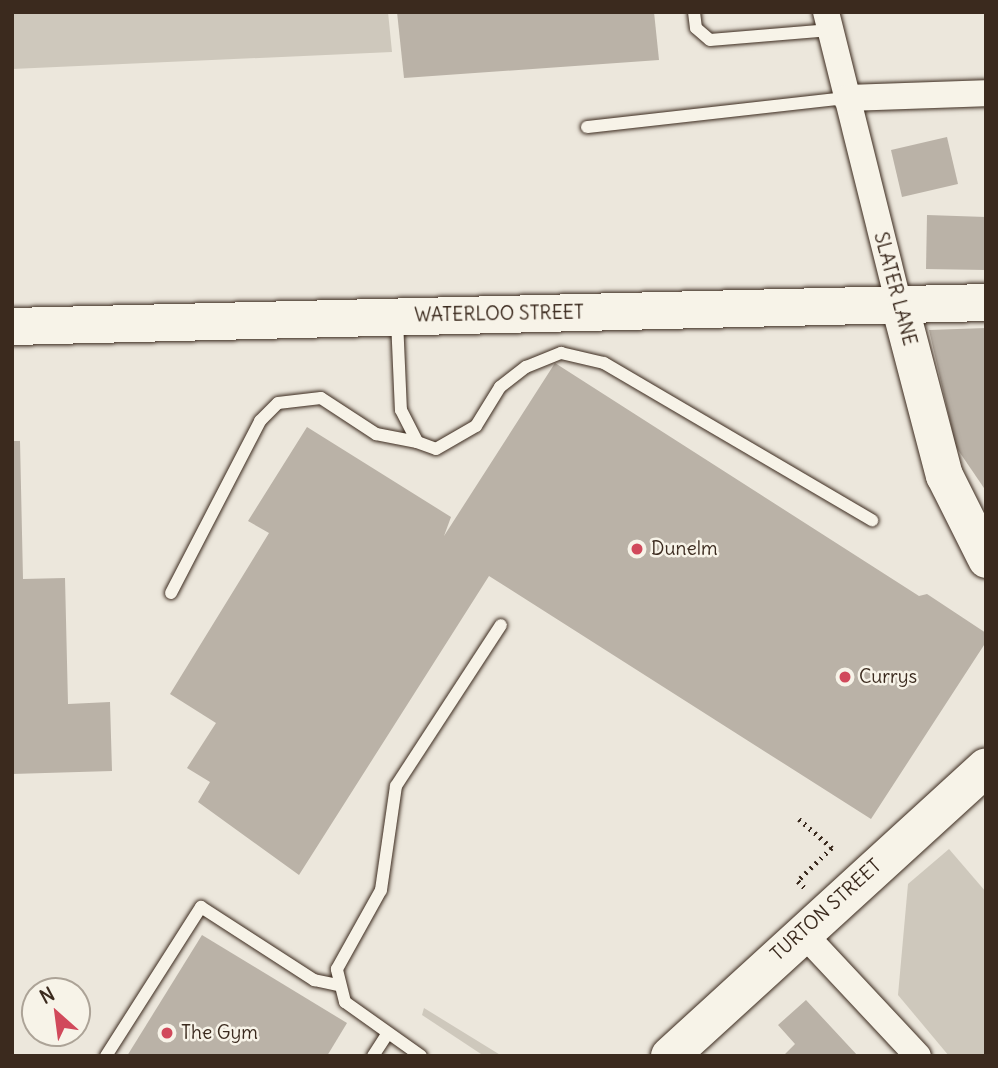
<!DOCTYPE html>
<html>
<head>
<meta charset="utf-8">
<style>
	body { margin:0 }
	#map { position:relative; width:998px; height:1068px; overflow:hidden; background:#ece7dc; font-family:Delius,sans-serif }
	div>[style] { position:absolute }
	.green>* { inset:0; background:#cec8bc }
	.building>* { inset:0; background:#bab2a7 }
	.path>* { height:4.5px; margin-top:-2.25px; transform-origin:0; background:repeating-linear-gradient(90deg,#3b2a1e 0 2px,transparent 0 7px) }
	.roads { filter:drop-shadow(0 0 2px #3b2a1e) drop-shadow(0 0 2px #3b2a1e) }
	.lane>* { height:12px; margin:-6px; padding:0 6px; transform-origin:6px; border-radius:6px; background:#f7f3e8 }
	.street>* { height:26px; margin:-13px; padding:0 13px; transform-origin:13px; border-radius:13px; background:#f7f3e8 }
	.secondary>* { height:37px; margin:-18.5px; padding:0 18.5px; transform-origin:18.5px; border-radius:18.5px; background:#f7f3e8 }
	.primary>* { height:38px; margin:-19px; padding:0 19px; transform-origin:19px; border-radius:19px; background:#f7f3e8 }
	.dots>* { width:19px; height:19px; translate:-50% -50%; box-sizing:border-box; border:4px solid #f7f3e8; border-radius:50% }
	span { translate:-50% -50%; white-space:nowrap; text-align:center; line-height:1.15; -webkit-text-stroke:5px #f7f3e8; paint-order:stroke }
	.street-label { font-size:19px; color:#3b2a1e }
	.poi-label { font-size:19px; color:#3b2a1e }
	.left { translate:0 -50%; text-align:left }
	.frame { position:absolute; inset:0; border:14px solid #3b2a1e; pointer-events:none }
	.north { position:absolute; left:21px; top:977px; width:70px; height:70px; box-sizing:border-box; background:#f7f3e8; border:2px solid #aca397; border-radius:50%; rotate:332deg; font-size:19px; font-weight:700; line-height:28px; text-align:center; color:#3b2a1e }
	.north::after { content:''; display:block; margin:auto; width:24px; height:32px; background:#d1495b; clip-path:polygon(50% 0,100% 100%,50% 72%,0 100%) }
</style>
</head>
<body>
<div id="map">
	<div class="green">
		<i style="clip-path:polygon(12px 12px,388px 12px,392px 52px,12px 69px)"></i>
		<i style="clip-path:polygon(949px 849px,986px 892px,986px 1056px,949px 1056px,898px 995px,908px 884px)"></i>
		<i style="clip-path:polygon(424px 1008px,502px 1056px,484px 1056px,422px 1015px)"></i>
	</div>
	<div class="building">
		<i style="clip-path:polygon(397px 12px,654px 12px,659px 60px,404px 78px)"></i>
		<i style="clip-path:polygon(947px 137px,958px 184px,902px 197px,891px 150px)"></i>
		<i style="clip-path:polygon(927px 215px,986px 217px,986px 270px,926px 269px)"></i>
		<i style="clip-path:polygon(986px 328px,986px 491px,956px 447px,929px 330px)"></i>
		<i style="clip-path:polygon(555px 363px,919px 596px,927px 594px,986px 633px,986px 642px,871px 819px,489px 576px,299px 875px,198px 802px,210px 782px,187px 768px,216px 723px,170px 694px,269px 533px,248px 521px,307px 427px,451px 517px,444px 536px)"></i>
		<i style="clip-path:polygon(12px 441px,20px 441px,23px 579px,65px 578px,68px 704px,110px 702px,112px 771px,12px 774px)"></i>
		<i style="clip-path:polygon(202px 935px,347px 1023px,327px 1056px,127px 1056px)"></i>
		<i style="clip-path:polygon(806px 1000px,858px 1056px,783px 1056px,795px 1044px,778px 1025px)"></i>
	</div>
	<div class="path">
		<i style="left:799px;top:819px;width:44px;rotate:41.3deg"></i>
		<i style="left:832px;top:848px;width:47px;rotate:135.9deg"></i>
		<i style="left:798px;top:881px;width:10px;rotate:45deg"></i>
	</div>
	<div class="roads">
		<div class="lane">
			<i style="left:694px;top:12px;width:16px;rotate:83deg"></i>
			<i style="left:696px;top:28px;width:18px;rotate:41deg"></i>
			<i style="left:710px;top:40px;width:121px;rotate:-4.7deg"></i>
			<i style="left:587px;top:127px;width:261px;rotate:-6.4deg"></i>
			<i style="left:397px;top:320px;width:90px;rotate:87.5deg"></i>
			<i style="left:401px;top:410px;width:36px;rotate:63deg"></i>
			<i style="left:417px;top:442px;width:20px;rotate:20deg"></i>
			<i style="left:436px;top:449px;width:46px;rotate:-29.9deg"></i>
			<i style="left:476px;top:426px;width:46px;rotate:-58.4deg"></i>
			<i style="left:500px;top:387px;width:33px;rotate:-38deg"></i>
			<i style="left:526px;top:367px;width:38px;rotate:-22deg"></i>
			<i style="left:561px;top:353px;width:44px;rotate:13.1deg"></i>
			<i style="left:604px;top:363px;width:311px;rotate:30.4deg"></i>
			<i style="left:171px;top:593px;width:194px;rotate:-62.6deg"></i>
			<i style="left:260px;top:421px;width:25px;rotate:-45deg"></i>
			<i style="left:278px;top:403px;width:43px;rotate:-6.6deg"></i>
			<i style="left:321px;top:398px;width:66px;rotate:33.2deg"></i>
			<i style="left:376px;top:434px;width:42px;rotate:11deg"></i>
			<i style="left:106px;top:1056px;width:177px;rotate:-57.5deg"></i>
			<i style="left:201px;top:907px;width:135px;rotate:32.9deg"></i>
			<i style="left:314px;top:980px;width:25px;rotate:12deg"></i>
			<i style="left:373px;top:1056px;width:24px;rotate:-57deg"></i>
			<i style="left:421px;top:1056px;width:93px;rotate:-144.6deg"></i>
			<i style="left:345px;top:1002px;width:34px;rotate:-104deg"></i>
			<i style="left:337px;top:969px;width:90px;rotate:-60.9deg"></i>
			<i style="left:381px;top:890px;width:105px;rotate:-81.8deg"></i>
			<i style="left:396px;top:786px;width:192px;rotate:-56.9deg"></i>
		</div>
		<div class="street">
			<i style="left:826px;top:12px;width:301px;rotate:76deg"></i>
			<i style="left:846px;top:98px;width:140px;rotate:-2deg"></i>
			<i style="left:801px;top:931px;width:171px;rotate:46.9deg"></i>
		</div>
		<div class="secondary">
			<i style="left:899px;top:304px;width:177px;rotate:75.3deg"></i>
			<i style="left:944px;top:475px;width:94px;rotate:63.4deg"></i>
			<i style="left:12px;top:326px;width:974px;rotate:-1.41deg"></i>
		</div>
		<div class="primary">
			<i style="left:670px;top:1056px;width:428px;rotate:-42.4deg"></i>
		</div>
	</div>
	<div class="dots">
		<i style="left:637px;top:549px;background:#d1495b"></i>
		<i style="left:845px;top:677px;background:#d1495b"></i>
		<i style="left:167px;top:1033px;background:#d1495b"></i>
	</div>
	<div class="street-label">
		<span style="left:895px;top:289px;rotate:75deg">SLATER LANE</span>
		<span style="left:499px;top:314px;rotate:-1deg">WATERLOO STREET</span>
		<span style="left:826px;top:910px;rotate:-42deg">TURTON STREET</span>
	</div>
	<div class="poi-label">
		<span class="left" style="left:651px;top:549px">Dunelm</span>
		<span class="left" style="left:859px;top:677px">Currys</span>
		<span class="left" style="left:181px;top:1033px">The Gym</span>
	</div>
	<div class="frame"></div>
	<div class="north">N</div>
</div>
</body>
</html>
